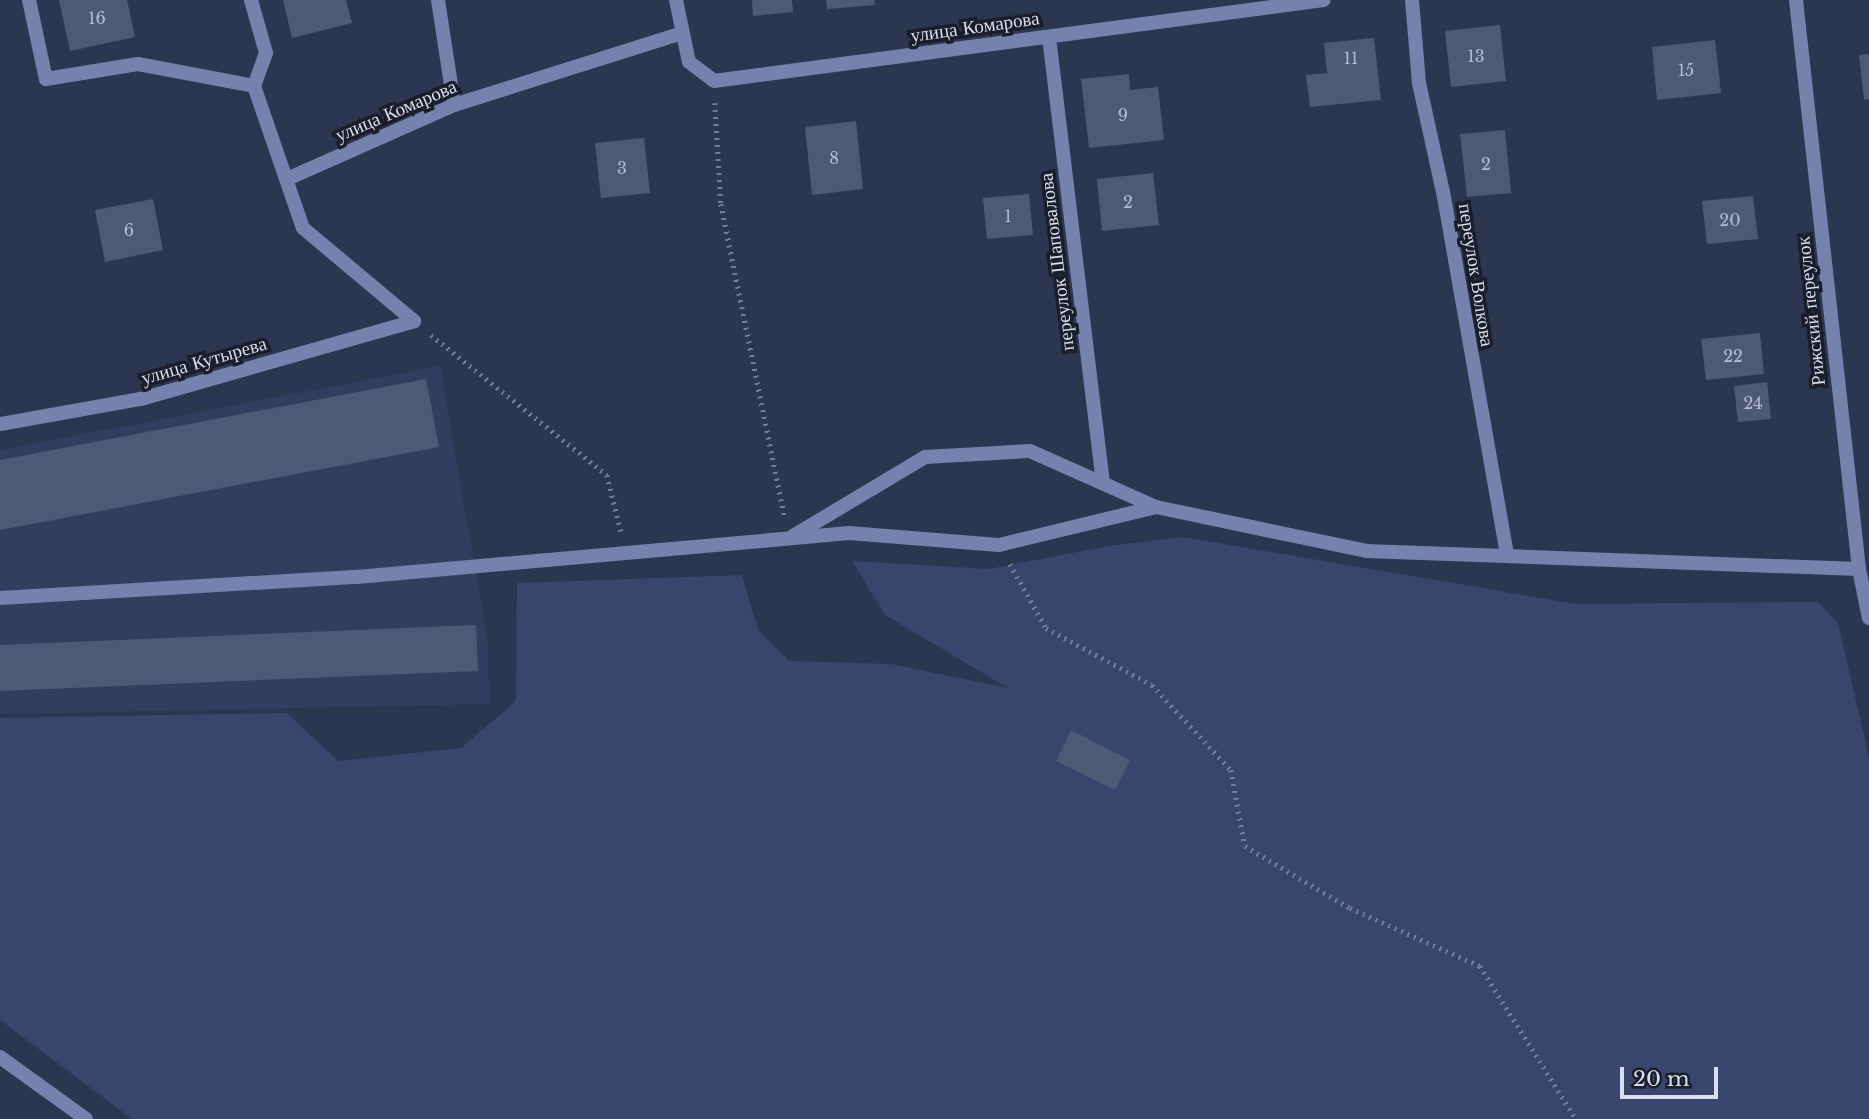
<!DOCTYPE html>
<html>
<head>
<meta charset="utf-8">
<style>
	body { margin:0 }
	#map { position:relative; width:1869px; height:1119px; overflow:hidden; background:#2d3651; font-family:"Libre Baskerville",serif }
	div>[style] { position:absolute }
	.built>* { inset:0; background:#333d5f }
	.green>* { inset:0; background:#38456d }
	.building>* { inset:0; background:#4f5976 }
	.path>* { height:4.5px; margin-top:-2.25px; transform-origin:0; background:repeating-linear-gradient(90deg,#757d94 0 2px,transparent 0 7px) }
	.lane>* { height:14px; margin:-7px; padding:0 7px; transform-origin:7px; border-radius:7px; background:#7482ad }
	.street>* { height:14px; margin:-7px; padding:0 7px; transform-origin:7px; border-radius:7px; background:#7482ad }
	span { translate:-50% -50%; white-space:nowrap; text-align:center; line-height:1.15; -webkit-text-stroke:7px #1a1e2b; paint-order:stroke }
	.number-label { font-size:16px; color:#b6bdd2 }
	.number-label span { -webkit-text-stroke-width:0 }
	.street-label { font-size:19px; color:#d8def0 }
	.scale { position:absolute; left:1620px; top:1067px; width:98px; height:32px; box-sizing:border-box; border:4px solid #d8def0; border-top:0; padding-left:9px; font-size:21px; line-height:24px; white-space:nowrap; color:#d8def0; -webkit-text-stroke:5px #1a1e2b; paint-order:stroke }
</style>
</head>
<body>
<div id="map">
	<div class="built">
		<i style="clip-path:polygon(440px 366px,488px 643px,489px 704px,0 714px,0 450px)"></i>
	</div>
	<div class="green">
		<i style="clip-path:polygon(1183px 537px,1576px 604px,1818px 602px,1838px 623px,1869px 757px,1869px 1119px,132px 1119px,0 1020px,0 718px,287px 713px,338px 761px,461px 748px,516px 701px,517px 583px,742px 575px,758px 630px,789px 661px,891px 664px,1008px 688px,885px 615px,852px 561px,989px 569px,1109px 546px)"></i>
	</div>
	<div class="building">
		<i style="clip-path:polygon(59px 0,127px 0,135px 37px,70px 51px)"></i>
		<i style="clip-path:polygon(283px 0,346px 0,352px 23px,292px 38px)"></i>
		<i style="clip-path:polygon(752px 0,792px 0,793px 12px,753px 16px)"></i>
		<i style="clip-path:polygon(826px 0,874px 0,875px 5px,827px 9px)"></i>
		<i style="clip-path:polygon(1500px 25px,1506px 81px,1451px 87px,1445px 31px)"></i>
		<i style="clip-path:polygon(1374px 38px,1381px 100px,1310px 107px,1306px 75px,1327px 73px,1324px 43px)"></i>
		<i style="clip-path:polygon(1715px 40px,1721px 93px,1657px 100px,1652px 47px)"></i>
		<i style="clip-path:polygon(1869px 54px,1869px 99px,1864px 100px,1859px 55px)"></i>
		<i style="clip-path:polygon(1129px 74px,1130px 90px,1158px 87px,1164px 140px,1089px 148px,1081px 79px)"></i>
		<i style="clip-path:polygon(856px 121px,863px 189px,812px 195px,805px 127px)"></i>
		<i style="clip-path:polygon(1505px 130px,1511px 193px,1467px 197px,1460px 134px)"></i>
		<i style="clip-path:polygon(644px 138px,650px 193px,601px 198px,595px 143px)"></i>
		<i style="clip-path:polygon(1153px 173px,1159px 225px,1102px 231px,1097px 179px)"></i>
		<i style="clip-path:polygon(1029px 194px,1033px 235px,987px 239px,983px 198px)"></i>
		<i style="clip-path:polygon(1753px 196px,1758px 239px,1707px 244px,1702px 201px)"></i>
		<i style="clip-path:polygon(153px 199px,163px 250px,105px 262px,95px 210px)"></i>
		<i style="clip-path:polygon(1760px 333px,1764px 374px,1706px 380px,1701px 339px)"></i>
		<i style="clip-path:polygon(426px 379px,439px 447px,0 530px,0 460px)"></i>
		<i style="clip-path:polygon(1767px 382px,1771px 419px,1738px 422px,1734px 386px)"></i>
		<i style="clip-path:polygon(476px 625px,478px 671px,0 691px,0 645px)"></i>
		<i style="clip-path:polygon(1071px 730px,1130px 760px,1115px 790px,1056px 761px)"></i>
	</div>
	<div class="path">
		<i style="left:715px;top:103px;width:101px;rotate:86.6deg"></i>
		<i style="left:721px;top:204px;width:317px;rotate:78.5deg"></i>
		<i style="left:431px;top:335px;width:225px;rotate:38.5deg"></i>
		<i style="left:607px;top:475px;width:58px;rotate:76deg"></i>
		<i style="left:1010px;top:564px;width:73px;rotate:60.6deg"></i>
		<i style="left:1046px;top:628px;width:120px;rotate:28.3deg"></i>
		<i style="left:1152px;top:685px;width:116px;rotate:47.1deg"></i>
		<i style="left:1231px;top:770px;width:77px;rotate:79.6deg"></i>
		<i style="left:1245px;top:846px;width:122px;rotate:30.6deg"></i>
		<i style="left:1350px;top:908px;width:142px;rotate:24deg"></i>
		<i style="left:1480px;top:966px;width:181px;rotate:57.9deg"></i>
	</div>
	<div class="lane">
		<i style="left:29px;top:0;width:81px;rotate:77.9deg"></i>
		<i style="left:46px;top:79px;width:93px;rotate:-9.3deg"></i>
		<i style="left:138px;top:64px;width:118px;rotate:10.7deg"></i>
		<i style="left:254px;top:86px;width:150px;rotate:71deg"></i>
		<i style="left:303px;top:228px;width:145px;rotate:40deg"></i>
		<i style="left:251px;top:0;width:55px;rotate:74.2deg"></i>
		<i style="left:266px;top:53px;width:35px;rotate:110deg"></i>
		<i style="left:438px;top:0;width:106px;rotate:81.3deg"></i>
		<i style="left:793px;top:536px;width:154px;rotate:-30.9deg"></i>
		<i style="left:925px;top:457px;width:105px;rotate:-3.3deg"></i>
		<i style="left:1030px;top:451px;width:138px;rotate:24deg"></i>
		<i style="left:0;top:598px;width:358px;rotate:-3.4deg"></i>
		<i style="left:357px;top:577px;width:494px;rotate:-5.1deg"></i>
		<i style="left:849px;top:533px;width:150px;rotate:4.6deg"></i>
		<i style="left:999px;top:545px;width:162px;rotate:-13.6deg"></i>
		<i style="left:1156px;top:507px;width:215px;rotate:11.8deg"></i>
		<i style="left:1366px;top:551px;width:493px;rotate:2.1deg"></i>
	</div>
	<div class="street">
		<i style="left:676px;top:0;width:63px;rotate:78.2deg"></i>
		<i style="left:689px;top:62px;width:31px;rotate:37deg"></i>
		<i style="left:714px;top:81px;width:615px;rotate:-7.56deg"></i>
		<i style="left:1412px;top:0;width:83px;rotate:85.2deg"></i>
		<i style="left:1419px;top:83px;width:117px;rotate:77.6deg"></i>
		<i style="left:1444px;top:197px;width:364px;rotate:80deg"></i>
		<i style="left:1796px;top:0;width:572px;rotate:83.68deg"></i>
		<i style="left:1859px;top:569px;width:50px;rotate:78.5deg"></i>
		<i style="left:1049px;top:37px;width:448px;rotate:83.1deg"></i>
		<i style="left:287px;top:179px;width:183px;rotate:-23.9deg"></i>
		<i style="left:454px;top:105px;width:239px;rotate:-17.5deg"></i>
		<i style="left:0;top:424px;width:143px;rotate:-10.1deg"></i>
		<i style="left:141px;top:399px;width:284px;rotate:-15.9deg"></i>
		<i style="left:0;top:1057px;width:106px;rotate:35.8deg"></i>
	</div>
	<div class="number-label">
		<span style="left:97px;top:18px">16</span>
		<span style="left:1476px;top:56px">13</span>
		<span style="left:1351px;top:58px">11</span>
		<span style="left:1686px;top:70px">15</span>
		<span style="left:1123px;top:115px">9</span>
		<span style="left:834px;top:158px">8</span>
		<span style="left:1486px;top:164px">2</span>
		<span style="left:622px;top:168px">3</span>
		<span style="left:1128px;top:202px">2</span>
		<span style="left:1008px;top:216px">1</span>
		<span style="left:1730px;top:220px">20</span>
		<span style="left:129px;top:230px">6</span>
		<span style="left:1733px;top:356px">22</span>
		<span style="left:1753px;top:403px">24</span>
	</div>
	<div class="street-label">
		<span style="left:975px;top:27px;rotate:-8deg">улица Комарова</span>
		<span style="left:396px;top:111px;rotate:-23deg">улица Комарова</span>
		<span style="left:1057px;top:262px;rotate:-97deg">переулок Шаповалова</span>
		<span style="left:1476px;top:275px;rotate:81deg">переулок Волкова</span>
		<span style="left:1811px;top:311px;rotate:-96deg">Рижский переулок</span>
		<span style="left:204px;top:361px;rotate:-16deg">улица Кутырева</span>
	</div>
	<div class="scale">20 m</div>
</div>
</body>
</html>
